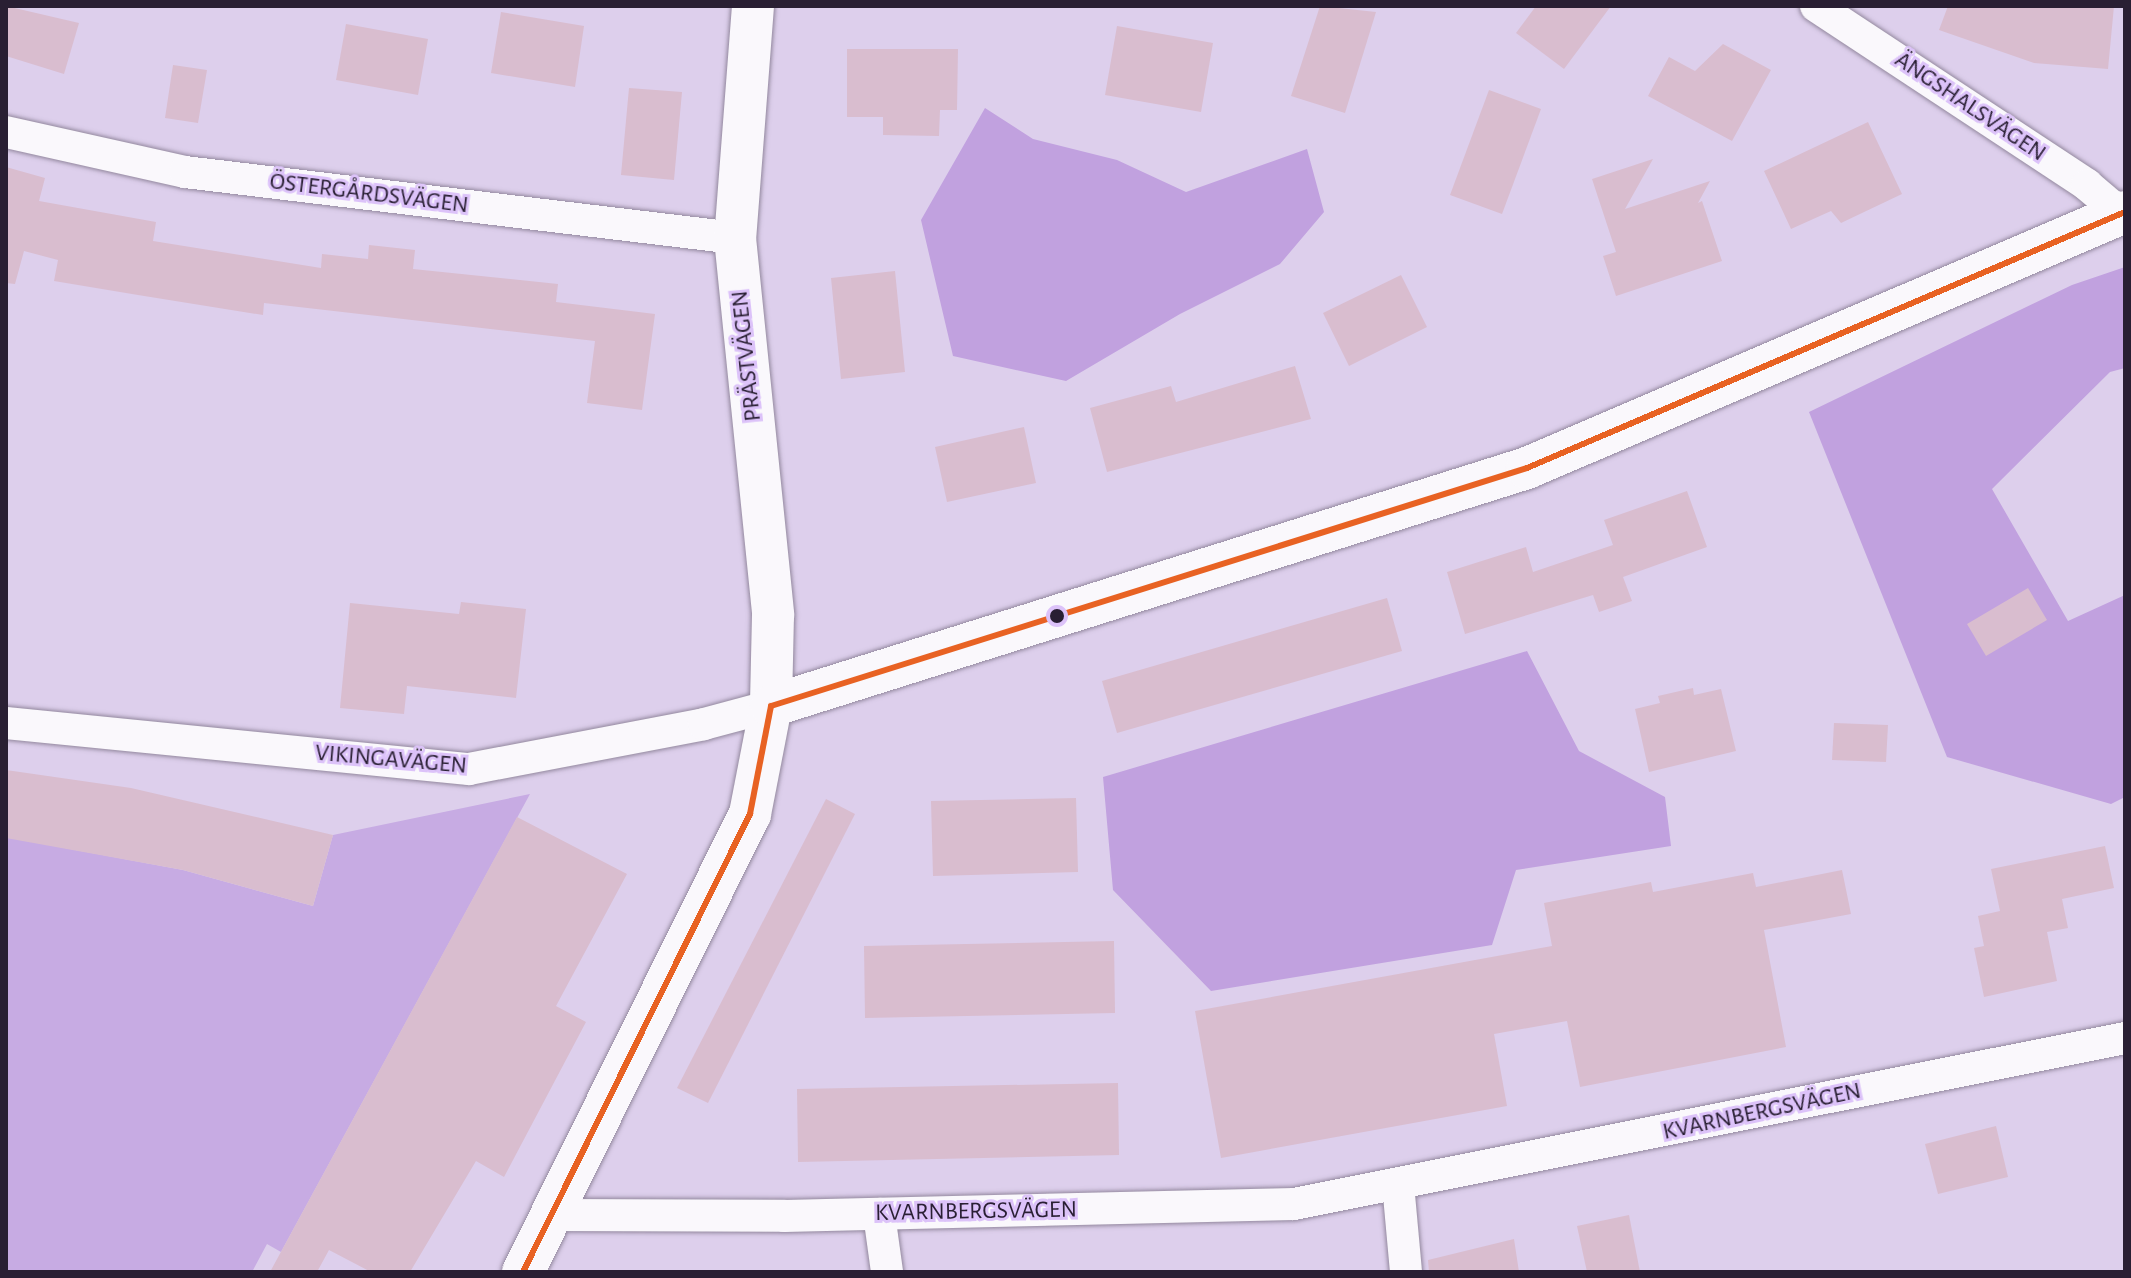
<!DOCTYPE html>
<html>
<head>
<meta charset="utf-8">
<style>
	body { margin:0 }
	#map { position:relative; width:2131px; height:1278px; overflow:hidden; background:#ddcfec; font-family:"Alegreya Sans",sans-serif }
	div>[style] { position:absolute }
	.green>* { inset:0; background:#c7abe3 }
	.forest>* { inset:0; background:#c1a1df }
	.building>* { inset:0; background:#d9bdcf }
	.roads { filter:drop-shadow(0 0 2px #93889e) drop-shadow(0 0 2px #93889e) }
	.minor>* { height:32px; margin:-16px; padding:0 16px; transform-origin:16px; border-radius:16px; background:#faf8fc }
	.tertiary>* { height:42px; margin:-21px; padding:0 21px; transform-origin:21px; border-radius:21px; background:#faf8fc }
	.bus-1>* { height:6px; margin:-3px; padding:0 3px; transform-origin:3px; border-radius:3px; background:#e86223 }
	.dots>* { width:22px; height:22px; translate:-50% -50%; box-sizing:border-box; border:4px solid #dcc2f9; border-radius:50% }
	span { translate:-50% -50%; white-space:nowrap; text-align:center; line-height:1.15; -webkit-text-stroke:6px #dcc2f9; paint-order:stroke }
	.street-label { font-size:24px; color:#291f33 }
	.frame { position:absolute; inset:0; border:8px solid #291f33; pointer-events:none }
</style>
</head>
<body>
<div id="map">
	<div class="green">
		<i style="clip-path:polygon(530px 794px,281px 1252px,267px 1244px,252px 1272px,6px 1272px,6px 837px,183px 870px,313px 906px,333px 835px)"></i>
	</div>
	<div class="forest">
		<i style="clip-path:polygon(985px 108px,1033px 139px,1117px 160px,1186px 192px,1307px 149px,1324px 212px,1280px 264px,1180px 314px,1066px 381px,953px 356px,921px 220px)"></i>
		<i style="clip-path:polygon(2125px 267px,2125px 368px,2110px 372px,1992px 489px,2068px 621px,2125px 595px,2125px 797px,2111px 804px,1947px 757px,1809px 412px,2072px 285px)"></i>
		<i style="clip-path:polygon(1527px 651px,1579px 751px,1665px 797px,1671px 846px,1516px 870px,1492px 945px,1211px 991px,1113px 890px,1103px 777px)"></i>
	</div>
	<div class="building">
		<i style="clip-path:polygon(6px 6px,79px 23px,64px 74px,6px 56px)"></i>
		<i style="clip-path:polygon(1320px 6px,1376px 12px,1345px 113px,1291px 96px)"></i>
		<i style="clip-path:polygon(1536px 6px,1611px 6px,1564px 69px,1516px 33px)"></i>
		<i style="clip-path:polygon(1948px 6px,2114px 6px,2108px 69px,2034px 63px,1939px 30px)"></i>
		<i style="clip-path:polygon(501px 12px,584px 26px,575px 87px,491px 73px)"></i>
		<i style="clip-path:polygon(346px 24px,428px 39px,418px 95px,336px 80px)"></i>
		<i style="clip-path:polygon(1117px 26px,1213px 43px,1201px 112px,1105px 95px)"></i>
		<i style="clip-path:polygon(1723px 44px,1771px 70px,1732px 141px,1648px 96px,1669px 57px,1695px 71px)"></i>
		<i style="clip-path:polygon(847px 49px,958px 49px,957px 110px,940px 110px,939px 136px,883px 135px,883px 117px,847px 117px)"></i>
		<i style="clip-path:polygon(173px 65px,207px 70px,198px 123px,165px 118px)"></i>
		<i style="clip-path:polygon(629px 88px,682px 92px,674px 180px,621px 175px)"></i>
		<i style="clip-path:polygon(1489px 90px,1541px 109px,1502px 214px,1450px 195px)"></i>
		<i style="clip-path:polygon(1868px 122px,1902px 194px,1841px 223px,1831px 211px,1791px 229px,1764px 171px)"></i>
		<i style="clip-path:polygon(1653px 159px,1625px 209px,1710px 181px,1698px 203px,1702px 201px,1722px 261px,1616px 296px,1603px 256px,1616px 252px,1592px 179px)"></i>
		<i style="clip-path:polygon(6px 167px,45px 178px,39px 201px,156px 222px,153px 241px,321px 268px,322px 254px,368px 259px,369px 245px,415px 250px,413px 269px,558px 284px,556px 302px,655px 314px,642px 410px,587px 403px,595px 341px,264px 303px,263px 315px,138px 295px,54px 281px,58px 260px,24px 251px,15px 284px,6px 283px)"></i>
		<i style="clip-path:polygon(895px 271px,905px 372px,841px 379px,831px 278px)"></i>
		<i style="clip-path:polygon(1401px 275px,1427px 327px,1349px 366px,1323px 313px)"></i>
		<i style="clip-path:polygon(1295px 366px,1311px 419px,1107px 472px,1090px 408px,1171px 386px,1176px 402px)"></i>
		<i style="clip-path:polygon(1024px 427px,1036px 483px,947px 502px,935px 447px)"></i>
		<i style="clip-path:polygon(1687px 491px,1707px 547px,1623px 577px,1632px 601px,1599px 612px,1593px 595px,1465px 634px,1447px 572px,1526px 547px,1533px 572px,1613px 545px,1604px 520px)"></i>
		<i style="clip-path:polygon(2028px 588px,2047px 620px,1986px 656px,1967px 624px)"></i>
		<i style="clip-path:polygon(1387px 598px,1402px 651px,1117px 733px,1102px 681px)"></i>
		<i style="clip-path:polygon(461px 602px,526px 609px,516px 698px,407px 686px,404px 714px,340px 708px,350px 603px,459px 614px)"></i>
		<i style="clip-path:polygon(1693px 688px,1694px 695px,1721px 689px,1736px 751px,1649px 772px,1635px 709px,1660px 703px,1658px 696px)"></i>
		<i style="clip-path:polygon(1834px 723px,1888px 725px,1886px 762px,1832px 760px)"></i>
		<i style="clip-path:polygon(6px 770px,131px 788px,333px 835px,313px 906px,183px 870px,6px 838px)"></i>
		<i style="clip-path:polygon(1076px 798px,1078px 872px,933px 876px,931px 801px)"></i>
		<i style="clip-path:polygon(826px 799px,855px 814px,708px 1103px,677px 1088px)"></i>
		<i style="clip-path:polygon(517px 817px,627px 874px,556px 1006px,586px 1022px,504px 1177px,476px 1161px,410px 1272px,371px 1272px,329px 1250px,317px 1272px,270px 1272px)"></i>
		<i style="clip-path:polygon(2105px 846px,2114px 888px,2062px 899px,2068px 928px,2047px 932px,2057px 981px,1984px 997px,1974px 948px,1984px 946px,1978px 916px,2000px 911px,1991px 869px)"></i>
		<i style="clip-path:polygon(1842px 870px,1851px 914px,1764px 930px,1786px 1047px,1580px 1087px,1567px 1021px,1494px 1034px,1507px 1106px,1221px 1158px,1195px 1011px,1552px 946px,1544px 903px,1651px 882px,1653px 892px,1753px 873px,1756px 887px)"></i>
		<i style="clip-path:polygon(1114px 941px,1115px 1013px,865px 1018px,864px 946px)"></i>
		<i style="clip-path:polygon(1118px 1083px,1119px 1155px,798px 1162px,797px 1089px)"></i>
		<i style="clip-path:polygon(1996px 1126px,2008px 1177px,1938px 1194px,1925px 1144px)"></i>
		<i style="clip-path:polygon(1629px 1215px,1640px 1272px,1587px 1272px,1577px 1226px)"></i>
		<i style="clip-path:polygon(1514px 1239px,1519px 1272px,1429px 1272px,1428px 1260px)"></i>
	</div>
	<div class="roads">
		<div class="minor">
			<i style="left:1816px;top:6px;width:325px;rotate:33.4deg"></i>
			<i style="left:2087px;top:185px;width:43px;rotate:40.3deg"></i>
			<i style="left:6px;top:132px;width:183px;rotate:12.6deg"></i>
			<i style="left:185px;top:172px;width:554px;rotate:6.84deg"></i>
			<i style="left:6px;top:723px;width:465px;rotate:5.7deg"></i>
			<i style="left:469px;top:769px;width:239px;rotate:-10.8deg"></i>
			<i style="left:704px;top:724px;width:69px;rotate:-15deg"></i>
			<i style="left:1398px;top:1184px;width:88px;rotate:84.8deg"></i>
			<i style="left:879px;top:1214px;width:59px;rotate:82.1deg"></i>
			<i style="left:552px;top:1215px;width:232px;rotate:0.2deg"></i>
			<i style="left:784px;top:1216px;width:510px;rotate:-1.35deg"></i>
			<i style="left:1294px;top:1204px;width:847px;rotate:-11.3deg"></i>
		</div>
		<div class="tertiary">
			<i style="left:753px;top:6px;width:233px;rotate:94.4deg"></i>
			<i style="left:735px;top:238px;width:379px;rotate:84.2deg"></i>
			<i style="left:773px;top:615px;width:91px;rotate:91.3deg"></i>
			<i style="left:523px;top:1272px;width:511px;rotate:-63.64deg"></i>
			<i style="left:750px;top:814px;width:110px;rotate:-79deg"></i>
			<i style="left:771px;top:706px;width:793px;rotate:-17.47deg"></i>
			<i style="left:1527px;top:468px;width:650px;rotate:-23.18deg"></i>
		</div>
	</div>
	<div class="bus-1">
		<i style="left:523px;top:1272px;width:511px;rotate:-63.64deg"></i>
		<i style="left:750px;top:814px;width:110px;rotate:-79deg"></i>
		<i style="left:771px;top:706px;width:793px;rotate:-17.47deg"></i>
		<i style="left:1527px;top:468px;width:650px;rotate:-23.18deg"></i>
	</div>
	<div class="dots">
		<i style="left:1057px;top:616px;background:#291f33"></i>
	</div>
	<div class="street-label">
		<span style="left:1970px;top:107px;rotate:34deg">ÄNGSHALSVÄGEN</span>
		<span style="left:369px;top:194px;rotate:7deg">ÖSTERGÅRDSVÄGEN</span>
		<span style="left:747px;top:356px;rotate:-96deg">PRÄSTVÄGEN</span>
		<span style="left:391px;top:760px;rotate:5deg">VIKINGAVÄGEN</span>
		<span style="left:1762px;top:1112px;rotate:-12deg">KVARNBERGSVÄGEN</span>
		<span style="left:976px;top:1212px;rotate:-1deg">KVARNBERGSVÄGEN</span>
	</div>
	<div class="frame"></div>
</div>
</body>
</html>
